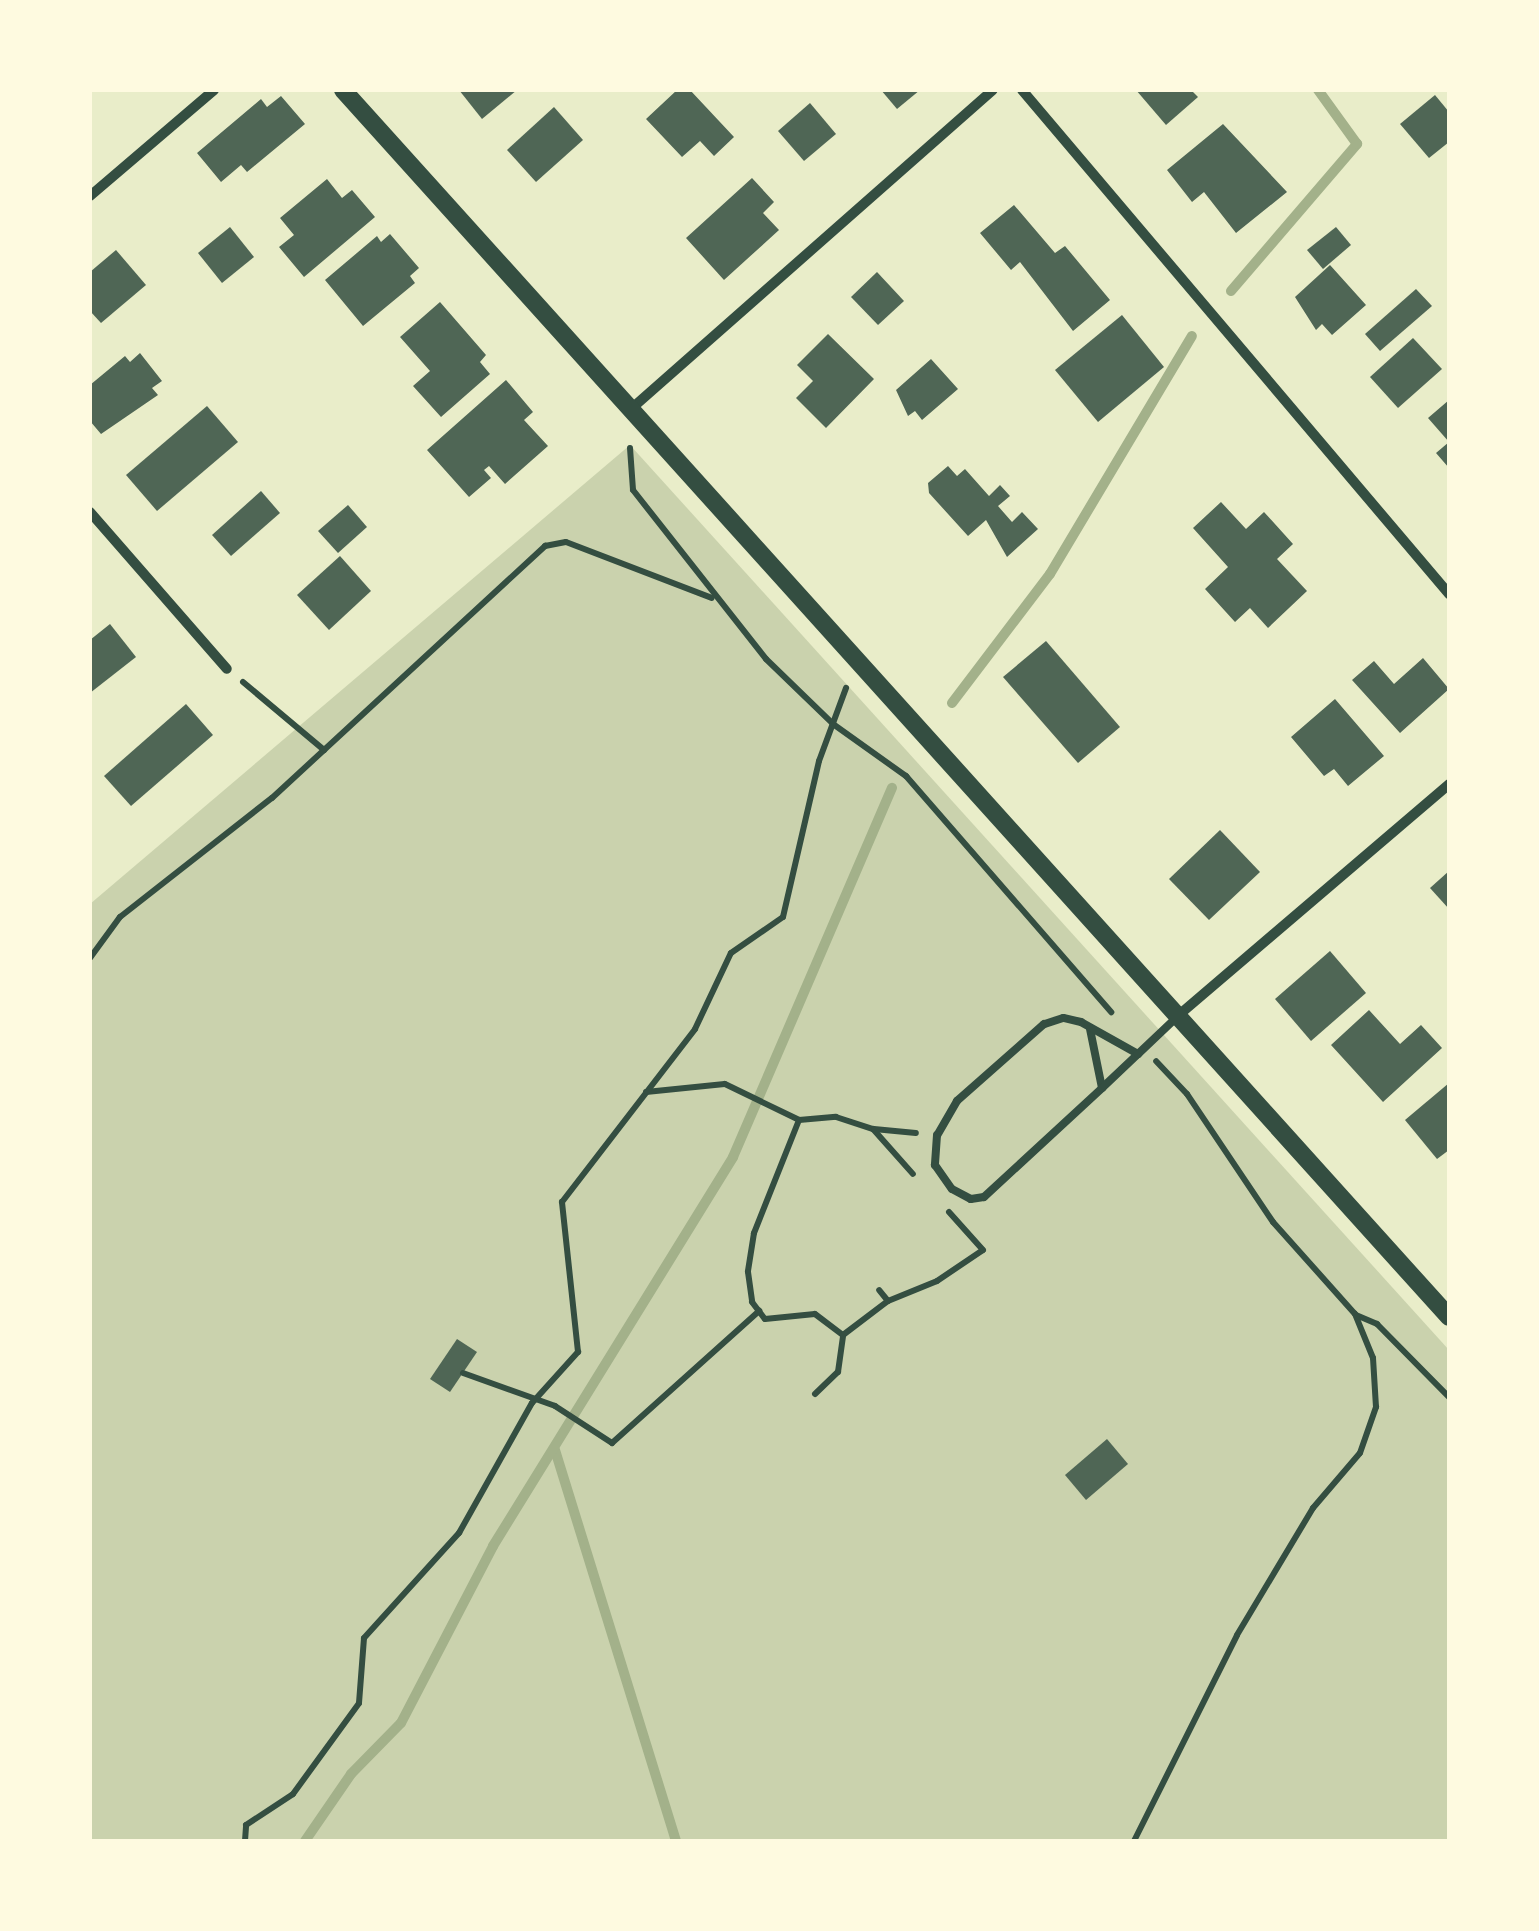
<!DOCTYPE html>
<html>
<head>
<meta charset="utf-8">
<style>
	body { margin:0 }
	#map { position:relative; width:1539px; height:1931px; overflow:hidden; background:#e9edc9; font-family:"Source Sans 3",sans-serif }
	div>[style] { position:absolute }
	.green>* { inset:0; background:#cad2ad }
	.stream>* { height:10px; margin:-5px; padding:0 5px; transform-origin:5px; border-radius:5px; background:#a3b18a }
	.building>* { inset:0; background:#4f6655 }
	.path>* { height:6px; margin:-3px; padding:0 3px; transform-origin:3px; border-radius:3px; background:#344e41 }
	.service>* { height:8px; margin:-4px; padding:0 4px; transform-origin:4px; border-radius:4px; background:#344e41 }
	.minor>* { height:10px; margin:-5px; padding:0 5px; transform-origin:5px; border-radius:5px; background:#344e41 }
	.tertiary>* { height:18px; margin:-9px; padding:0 9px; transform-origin:9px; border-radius:9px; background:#344e41 }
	span { translate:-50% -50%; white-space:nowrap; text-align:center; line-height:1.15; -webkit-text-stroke:9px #fefae0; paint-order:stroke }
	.frame { position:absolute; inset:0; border:92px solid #fefae0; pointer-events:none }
</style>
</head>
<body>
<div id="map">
	<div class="green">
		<i style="clip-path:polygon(630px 445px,1449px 1350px,1449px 1841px,90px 1841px,90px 904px)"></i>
	</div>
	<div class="stream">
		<i style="left:1231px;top:291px;width:194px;rotate:-49.4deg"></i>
		<i style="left:1357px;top:144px;width:67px;rotate:-125.8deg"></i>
		<i style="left:952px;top:703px;width:162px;rotate:-52.8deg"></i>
		<i style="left:1050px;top:574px;width:277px;rotate:-59.2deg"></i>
		<i style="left:555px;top:1450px;width:409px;rotate:72.8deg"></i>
		<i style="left:305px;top:1841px;width:81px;rotate:-55.5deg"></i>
		<i style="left:351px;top:1774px;width:71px;rotate:-45.6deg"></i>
		<i style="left:401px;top:1723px;width:199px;rotate:-62.5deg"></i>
		<i style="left:493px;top:1546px;width:457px;rotate:-58.3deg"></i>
		<i style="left:733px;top:1157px;width:402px;rotate:-66.7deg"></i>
	</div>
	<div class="building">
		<i style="clip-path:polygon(459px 90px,517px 90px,482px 119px)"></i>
		<i style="clip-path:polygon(677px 90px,690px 90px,734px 137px,714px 156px,700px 141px,682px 157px,646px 119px)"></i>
		<i style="clip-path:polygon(881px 90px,920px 90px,897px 109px)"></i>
		<i style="clip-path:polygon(1136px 90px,1191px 90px,1198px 97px,1166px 125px)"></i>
		<i style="clip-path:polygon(1435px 95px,1449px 112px,1449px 142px,1429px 158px,1400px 124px)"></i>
		<i style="clip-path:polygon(281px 96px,305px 124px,247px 172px,241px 165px,221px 182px,197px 153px,261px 99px,267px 107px)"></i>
		<i style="clip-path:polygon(810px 103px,836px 134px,804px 161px,778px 131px)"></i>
		<i style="clip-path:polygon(554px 107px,583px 140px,536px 182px,507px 150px)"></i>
		<i style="clip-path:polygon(1223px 124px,1287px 192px,1236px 233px,1204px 192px,1192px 202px,1167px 170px)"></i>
		<i style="clip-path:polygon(752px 178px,774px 202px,763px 213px,779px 230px,724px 280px,686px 238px)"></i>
		<i style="clip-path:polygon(327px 179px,342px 198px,352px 190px,375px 217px,304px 277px,279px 247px,294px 235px,280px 218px)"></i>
		<i style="clip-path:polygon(1014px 205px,1055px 253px,1065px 246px,1110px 300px,1073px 331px,1020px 262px,1011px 270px,980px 233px)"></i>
		<i style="clip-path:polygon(230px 227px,254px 257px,222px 283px,198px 253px)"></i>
		<i style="clip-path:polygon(1336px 227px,1351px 245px,1323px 269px,1307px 250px)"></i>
		<i style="clip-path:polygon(390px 234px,419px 268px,410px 276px,415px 283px,363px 326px,325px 280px,377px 236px,381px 242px)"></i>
		<i style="clip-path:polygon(116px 250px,146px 285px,101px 323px,90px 311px,90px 272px)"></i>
		<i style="clip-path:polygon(1330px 265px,1366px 305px,1332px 335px,1322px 324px,1316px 330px,1295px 297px)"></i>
		<i style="clip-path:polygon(877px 272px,904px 301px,878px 325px,851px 297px)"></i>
		<i style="clip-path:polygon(1416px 289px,1432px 306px,1380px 351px,1365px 334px)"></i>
		<i style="clip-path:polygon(440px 302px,486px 355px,480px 362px,490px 374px,441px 417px,413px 386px,430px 371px,400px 337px)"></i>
		<i style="clip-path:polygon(1122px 315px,1164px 367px,1098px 422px,1055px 370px)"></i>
		<i style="clip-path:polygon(828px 334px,874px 379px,826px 428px,796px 398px,813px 381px,797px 365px)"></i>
		<i style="clip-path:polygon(1413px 338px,1442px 369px,1398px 408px,1370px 377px)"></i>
		<i style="clip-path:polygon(140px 353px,162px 381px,152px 388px,158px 395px,101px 434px,90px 421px,90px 385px,125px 356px,130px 362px)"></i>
		<i style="clip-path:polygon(931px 359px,958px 389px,922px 420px,915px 411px,908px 416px,896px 390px)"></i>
		<i style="clip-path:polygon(506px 380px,533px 412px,524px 420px,548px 446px,505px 484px,489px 466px,484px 470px,491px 478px,469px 497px,427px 450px)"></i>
		<i style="clip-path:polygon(1449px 400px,1449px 468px,1436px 453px,1449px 442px,1428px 418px)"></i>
		<i style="clip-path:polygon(207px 406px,238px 442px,157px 511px,126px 475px)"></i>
		<i style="clip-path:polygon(948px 466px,957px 476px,965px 469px,989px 496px,1000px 485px,1010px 496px,998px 506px,1012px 522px,1022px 512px,1038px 529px,1007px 557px,986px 520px,968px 536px,929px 493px,928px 483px)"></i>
		<i style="clip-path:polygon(261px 491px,280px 513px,231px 556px,212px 535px)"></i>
		<i style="clip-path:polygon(1221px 502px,1246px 529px,1264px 512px,1293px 544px,1277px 559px,1307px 591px,1268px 628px,1250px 608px,1235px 622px,1205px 589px,1228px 567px,1193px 528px)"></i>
		<i style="clip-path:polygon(348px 505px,367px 527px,338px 553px,318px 531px)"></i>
		<i style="clip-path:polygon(340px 556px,371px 591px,329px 630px,297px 595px)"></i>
		<i style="clip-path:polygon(110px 624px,136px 657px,90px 693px,90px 640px)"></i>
		<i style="clip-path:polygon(1046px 641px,1120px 727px,1078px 763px,1003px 677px)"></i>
		<i style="clip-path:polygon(1423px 658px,1449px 689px,1400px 733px,1352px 680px,1374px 661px,1394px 684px)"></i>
		<i style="clip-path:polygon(1335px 699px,1384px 756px,1348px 786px,1334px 769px,1324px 776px,1291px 737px)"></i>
		<i style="clip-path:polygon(186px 704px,213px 735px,131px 806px,104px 776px)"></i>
		<i style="clip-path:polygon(1220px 830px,1260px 872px,1209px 920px,1169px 879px)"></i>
		<i style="clip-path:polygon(1449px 871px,1449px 909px,1430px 888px)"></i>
		<i style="clip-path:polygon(1330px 951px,1366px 993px,1311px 1041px,1275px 999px)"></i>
		<i style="clip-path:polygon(1369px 1010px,1400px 1044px,1421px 1025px,1442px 1048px,1383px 1102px,1331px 1045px)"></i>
		<i style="clip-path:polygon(1449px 1083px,1449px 1150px,1437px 1159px,1405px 1120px)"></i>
		<i style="clip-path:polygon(457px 1339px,477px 1352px,450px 1392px,430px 1379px)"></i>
		<i style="clip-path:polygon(1107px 1439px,1128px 1464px,1086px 1500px,1065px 1475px)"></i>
	</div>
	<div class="path">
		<i style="left:630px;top:448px;width:42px;rotate:85.9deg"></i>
		<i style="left:633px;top:490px;width:215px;rotate:51.8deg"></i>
		<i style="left:766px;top:659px;width:93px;rotate:44.1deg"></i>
		<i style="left:833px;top:724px;width:90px;rotate:35.5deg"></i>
		<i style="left:906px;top:776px;width:313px;rotate:49deg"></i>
		<i style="left:243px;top:682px;width:106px;rotate:40deg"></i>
		<i style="left:90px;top:958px;width:51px;rotate:-53.8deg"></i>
		<i style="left:120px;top:917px;width:193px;rotate:-38.1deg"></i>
		<i style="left:272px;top:798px;width:372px;rotate:-42.7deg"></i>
		<i style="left:545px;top:546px;width:21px;rotate:-11deg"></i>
		<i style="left:566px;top:542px;width:156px;rotate:21deg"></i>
		<i style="left:646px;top:1092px;width:79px;rotate:-5.8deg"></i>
		<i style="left:725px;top:1084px;width:82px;rotate:25.9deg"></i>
		<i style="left:799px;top:1120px;width:37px;rotate:-5deg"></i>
		<i style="left:836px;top:1117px;width:39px;rotate:18deg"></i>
		<i style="left:873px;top:1129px;width:60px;rotate:48.4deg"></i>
		<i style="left:799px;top:1120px;width:122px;rotate:111.7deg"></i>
		<i style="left:754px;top:1233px;width:39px;rotate:99deg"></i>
		<i style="left:748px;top:1272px;width:30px;rotate:82deg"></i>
		<i style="left:752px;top:1302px;width:21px;rotate:53deg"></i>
		<i style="left:765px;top:1319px;width:50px;rotate:-5.7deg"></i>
		<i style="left:815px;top:1314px;width:35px;rotate:37deg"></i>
		<i style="left:874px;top:1129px;width:42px;rotate:5.4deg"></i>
		<i style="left:888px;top:1301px;width:53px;rotate:-22.2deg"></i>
		<i style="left:937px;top:1281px;width:55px;rotate:-34deg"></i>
		<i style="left:983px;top:1250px;width:51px;rotate:-131.8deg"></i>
		<i style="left:1356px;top:1315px;width:23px;rotate:23deg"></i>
		<i style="left:1377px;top:1324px;width:103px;rotate:45.4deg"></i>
		<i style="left:463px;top:1373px;width:98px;rotate:19.7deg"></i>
		<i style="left:555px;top:1406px;width:68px;rotate:33deg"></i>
		<i style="left:612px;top:1443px;width:198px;rotate:-41.9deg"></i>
		<i style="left:815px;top:1394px;width:32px;rotate:-44deg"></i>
		<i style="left:838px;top:1372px;width:37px;rotate:-82deg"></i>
		<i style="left:843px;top:1335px;width:56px;rotate:-37.1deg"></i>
		<i style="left:888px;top:1301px;width:14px;rotate:-129deg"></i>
		<i style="left:245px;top:1841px;width:16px;rotate:-86deg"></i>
		<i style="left:246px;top:1825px;width:56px;rotate:-33.4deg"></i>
		<i style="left:293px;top:1794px;width:112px;rotate:-54deg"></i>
		<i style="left:359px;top:1703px;width:65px;rotate:-85.6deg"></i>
		<i style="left:364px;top:1638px;width:142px;rotate:-47.9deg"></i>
		<i style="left:459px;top:1533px;width:149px;rotate:-60.7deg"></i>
		<i style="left:532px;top:1403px;width:69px;rotate:-48deg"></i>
		<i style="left:578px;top:1352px;width:151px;rotate:-96.1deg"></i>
		<i style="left:562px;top:1202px;width:218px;rotate:-52.4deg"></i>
		<i style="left:695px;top:1029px;width:84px;rotate:-64.7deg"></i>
		<i style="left:731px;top:953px;width:63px;rotate:-34.7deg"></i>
		<i style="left:783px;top:917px;width:160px;rotate:-77deg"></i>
		<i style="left:819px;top:761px;width:78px;rotate:-69.7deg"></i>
		<i style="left:1134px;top:1841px;width:230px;rotate:-63.4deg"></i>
		<i style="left:1237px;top:1635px;width:148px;rotate:-59.1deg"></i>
		<i style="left:1313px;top:1508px;width:72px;rotate:-49.5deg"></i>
		<i style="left:1360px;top:1453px;width:49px;rotate:-70.8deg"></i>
		<i style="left:1376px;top:1407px;width:49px;rotate:-93.5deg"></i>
		<i style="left:1373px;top:1358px;width:48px;rotate:-112.2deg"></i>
		<i style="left:1355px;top:1314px;width:123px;rotate:-131.7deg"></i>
		<i style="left:1273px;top:1222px;width:154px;rotate:-123.9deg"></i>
		<i style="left:1187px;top:1094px;width:45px;rotate:-133.2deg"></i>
	</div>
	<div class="service">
		<i style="left:1090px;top:1029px;width:60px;rotate:78.5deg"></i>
		<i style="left:1138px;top:1054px;width:65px;rotate:-150.7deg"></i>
		<i style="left:1081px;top:1022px;width:18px;rotate:-167deg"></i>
		<i style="left:1063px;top:1018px;width:20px;rotate:162deg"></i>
		<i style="left:1044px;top:1024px;width:116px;rotate:138.5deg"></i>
		<i style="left:957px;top:1101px;width:39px;rotate:120deg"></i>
		<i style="left:937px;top:1135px;width:30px;rotate:94deg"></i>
		<i style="left:935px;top:1165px;width:29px;rotate:55deg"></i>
		<i style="left:952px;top:1189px;width:21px;rotate:28deg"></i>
		<i style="left:971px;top:1199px;width:13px;rotate:-9deg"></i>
		<i style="left:984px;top:1197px;width:161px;rotate:-42.7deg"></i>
		<i style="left:1102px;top:1088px;width:50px;rotate:-43.4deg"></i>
		<i style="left:1138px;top:1054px;width:54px;rotate:-43.5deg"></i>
	</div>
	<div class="minor">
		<i style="left:1022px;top:90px;width:661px;rotate:49.73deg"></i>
		<i style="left:90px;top:196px;width:163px;rotate:-40.5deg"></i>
		<i style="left:631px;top:409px;width:482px;rotate:-41.4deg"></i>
		<i style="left:90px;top:512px;width:208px;rotate:48.9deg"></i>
		<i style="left:1180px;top:1014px;width:354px;rotate:-40.5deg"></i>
	</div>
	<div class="tertiary">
		<i style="left:343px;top:90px;width:1652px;rotate:47.97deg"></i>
	</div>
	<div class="frame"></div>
</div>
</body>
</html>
